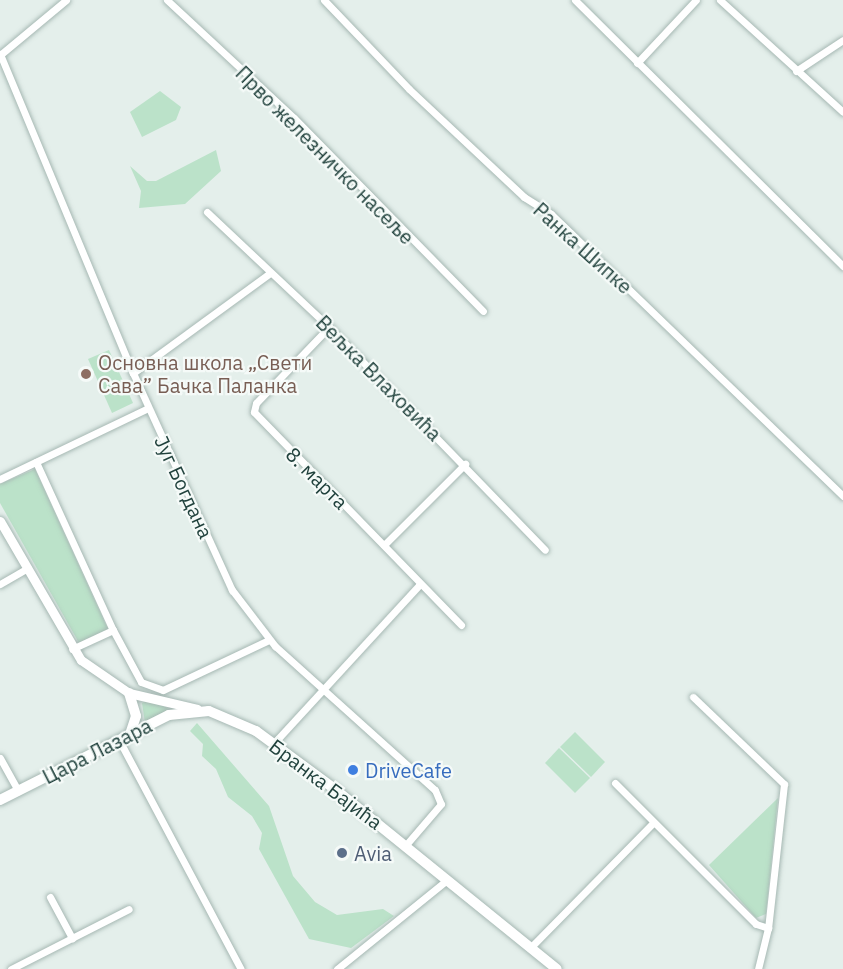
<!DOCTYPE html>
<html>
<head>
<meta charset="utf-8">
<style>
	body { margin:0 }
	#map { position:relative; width:843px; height:969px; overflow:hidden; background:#e4efeb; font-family:"IBM Plex Sans",sans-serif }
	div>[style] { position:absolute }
	.green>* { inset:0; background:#bbe2c9 }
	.roads { filter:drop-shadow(0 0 2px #a6b8b3) drop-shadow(0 0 2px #a6b8b3) }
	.minor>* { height:7px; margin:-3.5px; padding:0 3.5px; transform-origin:3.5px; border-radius:3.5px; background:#fff }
	.tertiary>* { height:9px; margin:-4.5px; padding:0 4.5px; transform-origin:4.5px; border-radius:4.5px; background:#fff }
	.secondary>* { height:10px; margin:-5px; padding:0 5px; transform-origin:5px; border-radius:5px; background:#fff }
	.dots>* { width:16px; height:16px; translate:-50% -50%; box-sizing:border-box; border:3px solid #f5faf8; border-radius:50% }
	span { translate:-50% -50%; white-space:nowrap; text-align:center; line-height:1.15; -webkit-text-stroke:4.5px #f5faf8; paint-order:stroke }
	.street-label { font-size:20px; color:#21423d }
	.education-label { font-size:20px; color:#785e54 }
	.left { translate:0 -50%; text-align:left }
	.shop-label { font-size:20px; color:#366cbe }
	.service-label { font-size:20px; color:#4e5e75 }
</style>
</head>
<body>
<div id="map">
	<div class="green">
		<i style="clip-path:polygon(160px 91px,181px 107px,176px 120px,142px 137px,130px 112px)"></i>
		<i style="clip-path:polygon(216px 150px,221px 171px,185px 204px,139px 208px,141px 191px,130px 166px,147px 181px,156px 181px)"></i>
		<i style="clip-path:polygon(109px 350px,133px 403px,112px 413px,88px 359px)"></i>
		<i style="clip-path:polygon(35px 469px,108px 629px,79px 643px,0 503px,0 484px)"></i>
		<i style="clip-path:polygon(147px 700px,166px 707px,169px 711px,145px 723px,142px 703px)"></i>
		<i style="clip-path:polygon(197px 723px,269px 806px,293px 876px,315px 902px,337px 915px,383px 909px,394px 916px,351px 948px,309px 939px,259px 849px,262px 833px,252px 816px,228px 797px,216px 769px,202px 756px,203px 744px,190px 731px)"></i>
		<i style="clip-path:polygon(575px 732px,605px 762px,591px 777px,560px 747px)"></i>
		<i style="clip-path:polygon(559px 748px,590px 778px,575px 793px,545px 763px)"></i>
		<i style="clip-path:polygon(778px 798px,766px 914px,756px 918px,709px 865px)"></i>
	</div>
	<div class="roads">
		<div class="minor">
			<i style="left:167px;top:0;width:173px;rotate:42.9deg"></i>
			<i style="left:294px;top:118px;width:270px;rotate:45.6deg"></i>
			<i style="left:324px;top:0;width:123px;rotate:46.3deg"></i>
			<i style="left:409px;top:89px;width:158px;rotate:43.2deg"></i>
			<i style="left:524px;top:197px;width:32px;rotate:32deg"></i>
			<i style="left:551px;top:214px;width:406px;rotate:44deg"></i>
			<i style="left:575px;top:0;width:378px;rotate:44.8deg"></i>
			<i style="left:720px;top:0;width:166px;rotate:42.3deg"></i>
			<i style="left:0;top:54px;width:346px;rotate:67.4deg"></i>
			<i style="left:133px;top:373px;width:239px;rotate:65.5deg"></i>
			<i style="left:232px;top:590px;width:71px;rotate:52.5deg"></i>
			<i style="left:275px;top:646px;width:215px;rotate:42deg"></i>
			<i style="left:435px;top:790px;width:15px;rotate:67deg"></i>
			<i style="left:441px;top:804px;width:55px;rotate:130.6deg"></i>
			<i style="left:0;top:55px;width:86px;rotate:-39.8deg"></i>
			<i style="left:637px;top:63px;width:86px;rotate:-46.9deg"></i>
			<i style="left:796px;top:71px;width:56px;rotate:-33.4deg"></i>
			<i style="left:207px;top:212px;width:168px;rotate:43.3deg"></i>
			<i style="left:329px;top:327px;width:310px;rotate:45.9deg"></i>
			<i style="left:329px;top:327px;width:105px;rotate:133.8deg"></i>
			<i style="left:256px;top:403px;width:9px;rotate:103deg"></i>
			<i style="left:254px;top:412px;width:297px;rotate:45.8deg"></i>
			<i style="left:133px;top:373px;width:168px;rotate:-36.1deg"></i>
			<i style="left:36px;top:462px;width:185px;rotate:65.4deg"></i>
			<i style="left:113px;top:630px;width:45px;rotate:155.1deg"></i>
			<i style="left:0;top:479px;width:164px;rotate:-25.6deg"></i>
			<i style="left:384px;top:545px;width:115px;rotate:-45deg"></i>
			<i style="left:0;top:584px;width:32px;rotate:-30deg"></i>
			<i style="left:113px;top:630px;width:59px;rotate:61.7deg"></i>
			<i style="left:141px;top:682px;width:23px;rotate:20deg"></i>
			<i style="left:163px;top:690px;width:117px;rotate:-25.3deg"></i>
			<i style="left:693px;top:697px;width:126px;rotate:43.7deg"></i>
			<i style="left:784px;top:784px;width:145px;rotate:96.3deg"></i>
			<i style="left:768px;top:928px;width:42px;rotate:103.7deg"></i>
			<i style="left:119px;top:740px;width:259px;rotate:62deg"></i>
			<i style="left:273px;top:744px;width:217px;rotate:-47.4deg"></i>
			<i style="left:0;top:758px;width:38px;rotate:61deg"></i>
			<i style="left:615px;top:783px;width:199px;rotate:45deg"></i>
			<i style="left:756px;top:924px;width:13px;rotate:18deg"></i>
			<i style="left:50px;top:897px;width:47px;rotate:61.8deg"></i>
			<i style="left:531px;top:947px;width:175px;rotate:-45.5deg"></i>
			<i style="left:11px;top:969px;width:132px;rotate:-27deg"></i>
			<i style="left:337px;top:969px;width:141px;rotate:-39deg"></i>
		</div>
		<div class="tertiary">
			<i style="left:0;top:521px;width:161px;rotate:59.8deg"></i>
			<i style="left:81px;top:660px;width:58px;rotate:34.5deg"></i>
			<i style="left:129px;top:693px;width:70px;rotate:13.2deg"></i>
		</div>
		<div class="secondary">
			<i style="left:129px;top:693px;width:24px;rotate:73deg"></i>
			<i style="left:136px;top:716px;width:19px;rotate:108deg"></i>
			<i style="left:0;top:800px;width:189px;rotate:-26.7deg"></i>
			<i style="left:169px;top:715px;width:40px;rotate:-5.7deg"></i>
			<i style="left:209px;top:711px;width:51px;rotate:23.1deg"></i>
			<i style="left:256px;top:731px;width:94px;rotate:36.4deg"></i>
			<i style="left:332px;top:787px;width:289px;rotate:39deg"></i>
		</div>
	</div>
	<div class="dots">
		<i style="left:86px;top:374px;background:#8d6e63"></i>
		<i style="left:353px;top:770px;background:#3f7fe0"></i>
		<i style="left:342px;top:853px;background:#5c6f8a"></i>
	</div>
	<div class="street-label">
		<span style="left:325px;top:155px;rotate:45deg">Прво железничко насеље</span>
		<span style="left:583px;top:248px;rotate:42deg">Ранка Шипке</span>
		<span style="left:379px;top:378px;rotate:45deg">Вељка Влаховића</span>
		<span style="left:317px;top:478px;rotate:45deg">8. марта</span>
		<span style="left:184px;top:487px;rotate:65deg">Југ Богдана</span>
		<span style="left:97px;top:751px;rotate:-27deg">Цара Лазара</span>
		<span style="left:326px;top:784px;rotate:37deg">Бранка Бајића</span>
	</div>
	<div class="education-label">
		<span class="left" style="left:98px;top:374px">Основна школа „Свети<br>Сава” Бачка Паланка</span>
	</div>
	<div class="shop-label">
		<span class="left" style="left:365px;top:770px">DriveCafe</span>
	</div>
	<div class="service-label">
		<span class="left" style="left:354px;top:853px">Avia</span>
	</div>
</div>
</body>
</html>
